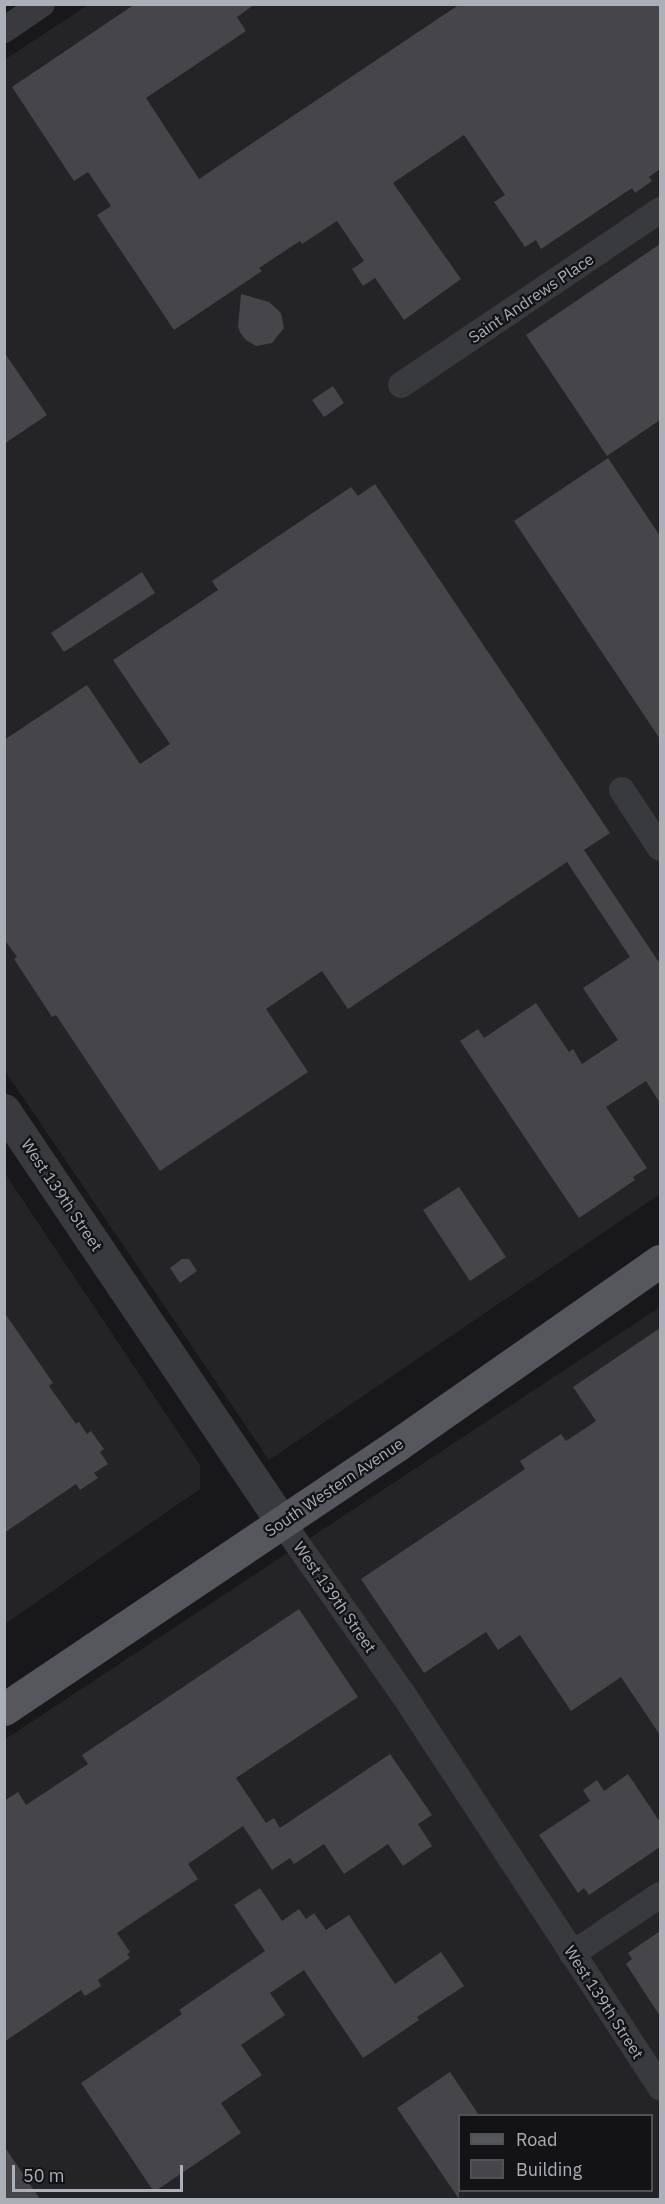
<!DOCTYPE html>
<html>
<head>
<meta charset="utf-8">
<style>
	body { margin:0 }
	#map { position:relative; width:665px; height:2204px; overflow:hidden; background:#18181a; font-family:"IBM Plex Sans",sans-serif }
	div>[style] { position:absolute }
	.built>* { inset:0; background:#242427 }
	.building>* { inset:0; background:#45454a }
	.minor>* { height:26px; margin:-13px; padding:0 13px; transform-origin:13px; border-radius:13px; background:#393a3e }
	.tertiary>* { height:33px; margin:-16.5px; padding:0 16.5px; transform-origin:16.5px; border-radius:16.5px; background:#393a3e }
	.primary>* { height:33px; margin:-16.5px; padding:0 16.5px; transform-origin:16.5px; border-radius:16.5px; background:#55575d }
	span { translate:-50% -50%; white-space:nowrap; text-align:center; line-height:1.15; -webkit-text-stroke:4.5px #131315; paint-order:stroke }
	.street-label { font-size:16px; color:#abafb8 }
	.frame { position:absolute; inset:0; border:6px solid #abafb8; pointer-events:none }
	.legend { position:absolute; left:458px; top:2114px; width:195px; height:78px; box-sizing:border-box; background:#131315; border:2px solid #505156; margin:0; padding:8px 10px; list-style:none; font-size:18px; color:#abafb8 }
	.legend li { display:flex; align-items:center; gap:12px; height:30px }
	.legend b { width:30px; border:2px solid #505156 }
	.scale { position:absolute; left:12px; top:2165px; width:171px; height:27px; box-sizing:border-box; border:3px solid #abafb8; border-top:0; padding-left:8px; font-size:18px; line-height:21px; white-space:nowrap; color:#abafb8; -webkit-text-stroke:4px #131315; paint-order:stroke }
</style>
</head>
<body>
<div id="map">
	<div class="built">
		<i style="clip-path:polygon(88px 5px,660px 5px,660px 1194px,269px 1460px,5px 1071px,4px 60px)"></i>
		<i style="clip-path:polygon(4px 1172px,200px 1465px,200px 1489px,5px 1624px)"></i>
		<i style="clip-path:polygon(evenodd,660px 1307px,660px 2199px,5px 2199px,4px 1740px,660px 1307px,460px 2116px,652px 2116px,652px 2190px,460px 2190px,460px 2116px)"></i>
	</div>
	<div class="building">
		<i style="clip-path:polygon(135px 4px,255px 4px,237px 17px,246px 31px,146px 98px,199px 179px,460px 4px,660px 4px,660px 169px,649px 177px,652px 181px,635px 193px,632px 188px,541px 249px,536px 240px,525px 247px,494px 202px,505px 195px,464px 135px,393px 183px,461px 279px,404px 320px,375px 278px,363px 286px,352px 269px,364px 261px,337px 221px,302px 244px,300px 241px,259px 268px,262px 271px,174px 330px,97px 215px,111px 206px,88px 172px,74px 181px,12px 87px)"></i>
		<i style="clip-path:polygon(660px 244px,660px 420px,607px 456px,526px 335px)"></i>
		<i style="clip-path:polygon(241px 294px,269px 302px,281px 313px,284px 328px,272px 343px,256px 346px,246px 340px,241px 334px,238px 327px)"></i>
		<i style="clip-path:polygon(4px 352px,47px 415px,4px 444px)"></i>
		<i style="clip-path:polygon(333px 386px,344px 403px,324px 417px,312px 400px)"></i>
		<i style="clip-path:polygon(608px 458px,660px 536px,660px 739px,514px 521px)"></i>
		<i style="clip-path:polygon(375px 484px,610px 833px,584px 850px,660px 964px,660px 1103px,646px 1081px,606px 1107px,647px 1168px,633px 1177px,635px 1180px,579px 1218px,460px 1041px,478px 1029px,484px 1038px,536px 1003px,569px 1052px,573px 1049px,582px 1064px,618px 1040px,583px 988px,630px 957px,567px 862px,348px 1009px,322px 971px,266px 1009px,308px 1072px,160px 1171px,56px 1015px,52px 1017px,14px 959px,17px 957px,4px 939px,4px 740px,87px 685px,140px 764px,170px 744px,113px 660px,218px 590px,212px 581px,351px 487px,358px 496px)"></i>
		<i style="clip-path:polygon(142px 572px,155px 593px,64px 652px,51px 633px)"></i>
		<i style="clip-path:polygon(459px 1187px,506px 1257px,470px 1281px,423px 1210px)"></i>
		<i style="clip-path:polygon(182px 1259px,189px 1259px,197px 1271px,180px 1283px,170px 1268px)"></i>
		<i style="clip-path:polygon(4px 1312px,53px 1383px,49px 1386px,76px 1424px,79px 1422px,87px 1434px,91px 1431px,104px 1449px,100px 1452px,108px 1464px,94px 1473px,98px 1478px,80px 1490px,76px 1484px,4px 1533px)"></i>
		<i style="clip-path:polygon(660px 1328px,660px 1735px,621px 1677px,571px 1711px,520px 1635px,498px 1650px,486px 1632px,424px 1673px,361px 1579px,525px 1469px,520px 1461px,561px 1434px,566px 1441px,596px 1421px,573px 1387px)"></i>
		<i style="clip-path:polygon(299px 1609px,358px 1697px,236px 1778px,266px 1823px,274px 1818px,280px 1828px,390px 1754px,432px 1815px,418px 1824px,432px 1846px,403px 1866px,388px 1844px,344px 1874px,324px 1844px,294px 1864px,290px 1858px,272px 1870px,243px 1826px,188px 1864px,198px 1879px,117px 1933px,130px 1952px,127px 1954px,130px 1958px,98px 1980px,101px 1986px,85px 1996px,81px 1990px,4px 2042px,4px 1801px,18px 1792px,26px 1805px,88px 1764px,82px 1755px)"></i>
		<i style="clip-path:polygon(628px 1774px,660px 1822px,660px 1847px,589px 1895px,584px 1888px,578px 1893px,539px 1835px,590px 1801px,583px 1790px,597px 1780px,604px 1791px)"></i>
		<i style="clip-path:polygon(260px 1888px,282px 1921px,299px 1909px,306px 1919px,314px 1913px,326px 1930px,349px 1915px,395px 1984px,441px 1952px,464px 1986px,417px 2017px,419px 2020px,363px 2058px,304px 1970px,270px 1993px,285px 2015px,241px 2045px,262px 2075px,221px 2103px,241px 2133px,154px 2192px,81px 2083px,182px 2014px,179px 2010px,265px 1951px,234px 1905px)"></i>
		<i style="clip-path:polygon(660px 1931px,660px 2016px,626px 1964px,632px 1959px,628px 1953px)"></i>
		<i style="clip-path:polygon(450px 2072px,479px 2115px,459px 2115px,459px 2199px,397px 2108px)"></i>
		<i style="clip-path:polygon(4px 2146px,40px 2199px,4px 2199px)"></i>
	</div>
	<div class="minor">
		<i style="left:4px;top:30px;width:46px;rotate:-34.4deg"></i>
		<i style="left:401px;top:385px;width:313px;rotate:-34deg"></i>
		<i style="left:622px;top:790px;width:69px;rotate:56.8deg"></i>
		<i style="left:282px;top:1522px;width:210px;rotate:54.9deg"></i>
		<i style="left:403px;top:1694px;width:470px;rotate:56.8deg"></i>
		<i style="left:572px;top:1954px;width:106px;rotate:-33.8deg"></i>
	</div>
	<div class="tertiary">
		<i style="left:4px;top:1110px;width:497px;rotate:56deg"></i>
	</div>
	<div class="primary">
		<i style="left:4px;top:1709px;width:473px;rotate:-33.9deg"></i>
		<i style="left:397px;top:1445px;width:321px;rotate:-35deg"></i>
	</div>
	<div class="street-label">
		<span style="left:531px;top:298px;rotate:-34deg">Saint Andrews Place</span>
		<span style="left:62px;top:1195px;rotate:56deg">West 139th Street</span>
		<span style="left:334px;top:1487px;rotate:-34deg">South Western Avenue</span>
		<span style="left:335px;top:1597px;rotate:55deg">West 139th Street</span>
		<span style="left:604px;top:2002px;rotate:57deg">West 139th Street</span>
	</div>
	<div class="frame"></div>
	<ul class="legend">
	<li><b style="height:8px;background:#55575d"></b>Road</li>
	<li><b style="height:16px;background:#45454a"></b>Building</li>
	</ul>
	<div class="scale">50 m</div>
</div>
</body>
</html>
